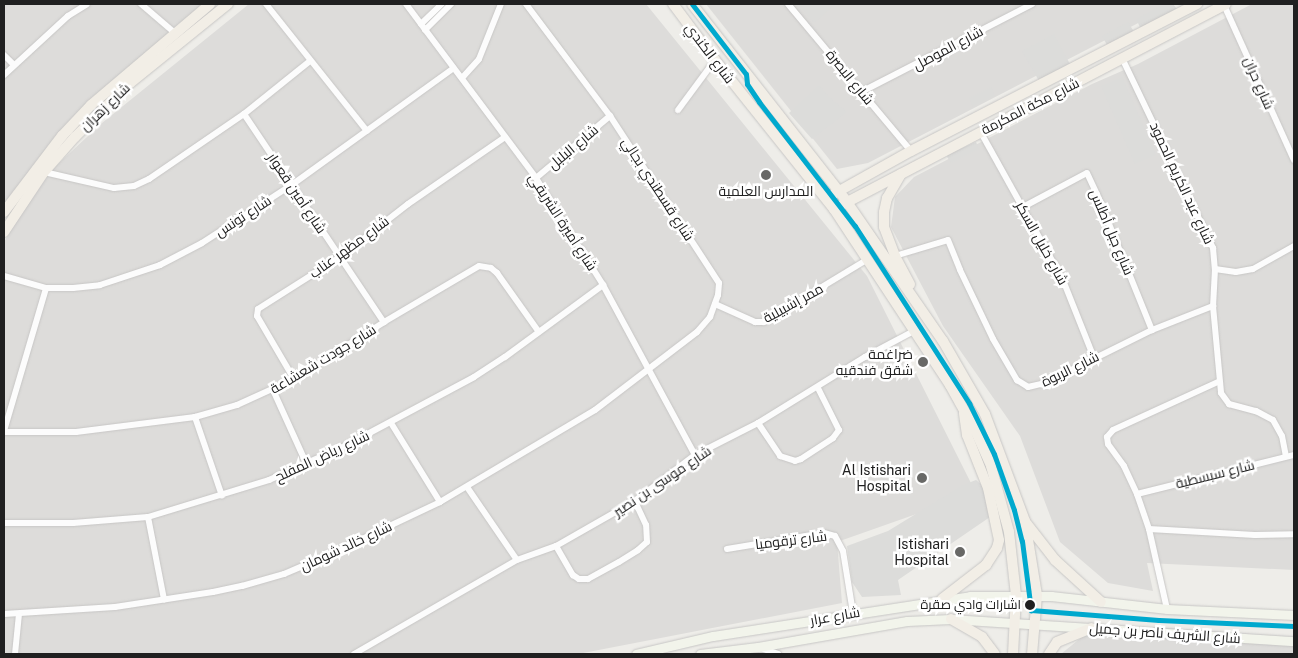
<!DOCTYPE html>
<html>
<head>
<meta charset="utf-8">
<style>
	body { margin:0 }
	#map { position:relative; width:1298px; height:658px; overflow:hidden; background:#eeede9; font-family:"Public Sans",Cairo,sans-serif }
	div>[style] { position:absolute }
	.residential>* { inset:0; background:#dddcda }
	.religious>* { inset:0; background:#dcdcda }
	.roads { filter:drop-shadow(0 0 1px #c7c6c5) drop-shadow(0 0 1px #c7c6c5) }
	.minor>* { height:6px; margin:-3px; padding:0 3px; transform-origin:3px; border-radius:3px; background:#fcfcfc }
	.secondary>* { height:9px; margin:-4.5px; padding:0 4.5px; transform-origin:4.5px; border-radius:4.5px; background:#f2f4eb }
	.primary>* { height:10px; margin:-5px; padding:0 5px; transform-origin:5px; border-radius:5px; background:#f2eee6 }
	.bus-1>* { height:5px; margin:-2.5px; padding:0 2.5px; transform-origin:2.5px; border-radius:2.5px; background:#00a9ce }
	.dots>* { width:14px; height:14px; translate:-50% -50%; box-sizing:border-box; border:2px solid #fff; border-radius:50% }
	span { translate:-50% -50%; white-space:nowrap; text-align:center; line-height:1.15; -webkit-text-stroke:5px #fff; paint-order:stroke }
	.bus-label { font-size:13px; color:#202020 }
	.right { translate:-100% -50%; text-align:right }
	.street-label { font-size:14px; color:#202020 }
	.poi-label { font-size:14px; color:#202020 }
	.frame { position:absolute; inset:0; border:5px solid #202020; pointer-events:none }
</style>
</head>
<body>
<div id="map">
	<div class="residential">
		<i style="clip-path:polygon(4px 4px,204px 4px,68px 122px,4px 213px)"></i>
		<i style="clip-path:polygon(249px 4px,646px 4px,867px 276px,976px 493px,837px 542px,842px 603px,578px 654px,4px 654px,4px 242px,42px 179px,102px 123px)"></i>
		<i style="clip-path:polygon(706px 4px,1175px 4px,868px 163px,837px 169px)"></i>
		<i style="clip-path:polygon(1252px 4px,1294px 4px,1294px 570px,1147px 563px,1153px 591px,1108px 583px,1060px 542px,1020px 436px,943px 326px,891px 227px,895px 197px,914px 177px,1092px 84px,1138px 64px)"></i>
		<i style="clip-path:polygon(1154px 627px,1294px 637px,1294px 654px,1061px 654px,1088px 632px)"></i>
	</div>
	<div class="religious">
		<i style="clip-path:polygon(798px 4px,836px 4px,814px 23px)"></i>
		<i style="clip-path:polygon(1164px 4px,1173px 4px,1177px 9px,1141px 29px,1136px 19px)"></i>
		<i style="clip-path:polygon(1128px 22px,1134px 32px,1107px 45px,1102px 36px)"></i>
		<i style="clip-path:polygon(1054px 34px,1070px 64px,1039px 81px,1022px 51px)"></i>
		<i style="clip-path:polygon(1122px 77px,1156px 155px,1135px 164px,1101px 86px)"></i>
		<i style="clip-path:polygon(819px 85px,829px 97px,847px 112px,812px 139px,789px 113px)"></i>
		<i style="clip-path:polygon(991px 87px,995px 96px,973px 107px,969px 98px)"></i>
		<i style="clip-path:polygon(976px 142px,979px 149px,951px 163px,946px 155px)"></i>
		<i style="clip-path:polygon(976px 480px,985px 488px,990px 517px,898px 580px,901px 595px,862px 597px,852px 582px,847px 546px,888px 531px,963px 485px)"></i>
	</div>
	<div class="roads">
		<div class="minor">
			<i style="left:141px;top:4px;width:45px;rotate:40.5deg"></i>
			<i style="left:266px;top:4px;width:162px;rotate:51.5deg"></i>
			<i style="left:406px;top:4px;width:217px;rotate:53.2deg"></i>
			<i style="left:536px;top:178px;width:126px;rotate:57.9deg"></i>
			<i style="left:603px;top:285px;width:193px;rotate:61.6deg"></i>
			<i style="left:788px;top:4px;width:192px;rotate:50.1deg"></i>
			<i style="left:1224px;top:5px;width:170px;rotate:65.7deg"></i>
			<i style="left:421px;top:24px;width:29px;rotate:-44deg"></i>
			<i style="left:425px;top:30px;width:37px;rotate:-45deg"></i>
			<i style="left:4px;top:55px;width:14px;rotate:45deg"></i>
			<i style="left:1122px;top:58px;width:211px;rotate:64.4deg"></i>
			<i style="left:1213px;top:248px;width:21px;rotate:85deg"></i>
			<i style="left:1215px;top:269px;width:37px;rotate:93deg"></i>
			<i style="left:1213px;top:306px;width:87px;rotate:84.7deg"></i>
			<i style="left:1221px;top:393px;width:14px;rotate:54deg"></i>
			<i style="left:1229px;top:404px;width:28px;rotate:15deg"></i>
			<i style="left:1256px;top:411px;width:19px;rotate:28deg"></i>
			<i style="left:1273px;top:420px;width:18px;rotate:61deg"></i>
			<i style="left:1282px;top:436px;width:20px;rotate:79deg"></i>
			<i style="left:4px;top:75px;width:87px;rotate:-42.7deg"></i>
			<i style="left:68px;top:16px;width:22px;rotate:-32deg"></i>
			<i style="left:462px;top:78px;width:25px;rotate:-48deg"></i>
			<i style="left:479px;top:59px;width:59px;rotate:-68.2deg"></i>
			<i style="left:863px;top:91px;width:190px;rotate:-27.2deg"></i>
			<i style="left:678px;top:110px;width:62px;rotate:-53.5deg"></i>
			<i style="left:244px;top:114px;width:251px;rotate:56.1deg"></i>
			<i style="left:980px;top:131px;width:171px;rotate:60.9deg"></i>
			<i style="left:1063px;top:280px;width:84px;rotate:68.3deg"></i>
			<i style="left:44px;top:172px;width:72px;rotate:12.9deg"></i>
			<i style="left:114px;top:188px;width:20px;rotate:-6deg"></i>
			<i style="left:134px;top:186px;width:17px;rotate:-25deg"></i>
			<i style="left:149px;top:179px;width:115px;rotate:-34.4deg"></i>
			<i style="left:244px;top:114px;width:85px;rotate:-38.8deg"></i>
			<i style="left:536px;top:178px;width:97px;rotate:-40deg"></i>
			<i style="left:1023px;top:207px;width:72px;rotate:-28deg"></i>
			<i style="left:1087px;top:173px;width:23px;rotate:65deg"></i>
			<i style="left:1097px;top:194px;width:147px;rotate:68deg"></i>
			<i style="left:895px;top:256px;width:55px;rotate:-16.8deg"></i>
			<i style="left:948px;top:240px;width:32px;rotate:68deg"></i>
			<i style="left:960px;top:270px;width:76px;rotate:64.4deg"></i>
			<i style="left:993px;top:339px;width:48px;rotate:59.7deg"></i>
			<i style="left:1017px;top:380px;width:13px;rotate:32deg"></i>
			<i style="left:1028px;top:387px;width:17px;rotate:-13deg"></i>
			<i style="left:1045px;top:383px;width:119px;rotate:-26.4deg"></i>
			<i style="left:1152px;top:330px;width:66px;rotate:-21.5deg"></i>
			<i style="left:1215px;top:269px;width:21px;rotate:8deg"></i>
			<i style="left:1236px;top:272px;width:17px;rotate:-10deg"></i>
			<i style="left:1253px;top:269px;width:47px;rotate:-29.3deg"></i>
			<i style="left:4px;top:276px;width:44px;rotate:15.9deg"></i>
			<i style="left:46px;top:288px;width:27px"></i>
			<i style="left:73px;top:288px;width:27px;rotate:-6deg"></i>
			<i style="left:100px;top:285px;width:63px;rotate:-18.4deg"></i>
			<i style="left:160px;top:265px;width:47px;rotate:-27.6deg"></i>
			<i style="left:202px;top:243px;width:108px;rotate:-33deg"></i>
			<i style="left:293px;top:184px;width:198px;rotate:-35.8deg"></i>
			<i style="left:715px;top:304px;width:44px;rotate:24.2deg"></i>
			<i style="left:755px;top:322px;width:9px"></i>
			<i style="left:764px;top:322px;width:122px;rotate:-31.2deg"></i>
			<i style="left:294px;top:379px;width:73px;rotate:-120.4deg"></i>
			<i style="left:257px;top:316px;width:7px;rotate:-82deg"></i>
			<i style="left:258px;top:309px;width:97px;rotate:-32.4deg"></i>
			<i style="left:340px;top:257px;width:86px;rotate:-37.9deg"></i>
			<i style="left:408px;top:204px;width:118px;rotate:-34.6deg"></i>
			<i style="left:273px;top:390px;width:82px;rotate:65.6deg"></i>
			<i style="left:195px;top:417px;width:83px;rotate:71.1deg"></i>
			<i style="left:391px;top:423px;width:93px;rotate:58.2deg"></i>
			<i style="left:758px;top:423px;width:40px;rotate:56deg"></i>
			<i style="left:780px;top:456px;width:16px;rotate:18deg"></i>
			<i style="left:795px;top:461px;width:6px;rotate:-18deg"></i>
			<i style="left:801px;top:459px;width:38px;rotate:-33deg"></i>
			<i style="left:833px;top:438px;width:10px;rotate:-53deg"></i>
			<i style="left:839px;top:430px;width:47px;rotate:-116.6deg"></i>
			<i style="left:4px;top:431px;width:149px;rotate:-73.6deg"></i>
			<i style="left:4px;top:432px;width:72px"></i>
			<i style="left:76px;top:432px;width:120px;rotate:-7.2deg"></i>
			<i style="left:195px;top:417px;width:44px;rotate:-15.9deg"></i>
			<i style="left:237px;top:405px;width:63px;rotate:-24.5deg"></i>
			<i style="left:294px;top:379px;width:107px;rotate:-32.3deg"></i>
			<i style="left:384px;top:322px;width:110px;rotate:-30.5deg"></i>
			<i style="left:479px;top:266px;width:12px;rotate:9deg"></i>
			<i style="left:491px;top:268px;width:8px;rotate:40deg"></i>
			<i style="left:497px;top:273px;width:72px;rotate:54.6deg"></i>
			<i style="left:467px;top:487px;width:88px;rotate:55.6deg"></i>
			<i style="left:1137px;top:494px;width:162px;rotate:-14deg"></i>
			<i style="left:148px;top:517px;width:84px;rotate:79deg"></i>
			<i style="left:4px;top:523px;width:69px"></i>
			<i style="left:73px;top:523px;width:75px;rotate:-4.6deg"></i>
			<i style="left:148px;top:517px;width:127px;rotate:-17deg"></i>
			<i style="left:269px;top:480px;width:83px;rotate:-24.1deg"></i>
			<i style="left:345px;top:446px;width:146px;rotate:-28.1deg"></i>
			<i style="left:474px;top:377px;width:37px;rotate:-33deg"></i>
			<i style="left:505px;top:357px;width:122px;rotate:-36.3deg"></i>
			<i style="left:1149px;top:529px;width:106px;rotate:3.2deg"></i>
			<i style="left:1255px;top:535px;width:39px;rotate:-1deg"></i>
			<i style="left:556px;top:546px;width:34px;rotate:60deg"></i>
			<i style="left:573px;top:575px;width:7px;rotate:34deg"></i>
			<i style="left:579px;top:579px;width:9px"></i>
			<i style="left:588px;top:579px;width:35px;rotate:-29deg"></i>
			<i style="left:619px;top:562px;width:22px;rotate:-32deg"></i>
			<i style="left:638px;top:550px;width:12px;rotate:-42deg"></i>
			<i style="left:647px;top:542px;width:17px;rotate:-93deg"></i>
			<i style="left:646px;top:525px;width:26px;rotate:-115deg"></i>
			<i style="left:727px;top:549px;width:98px;rotate:-9.4deg"></i>
			<i style="left:824px;top:533px;width:11px;rotate:15deg"></i>
			<i style="left:835px;top:536px;width:17px;rotate:62deg"></i>
			<i style="left:843px;top:551px;width:63px;rotate:80.8deg"></i>
			<i style="left:1167px;top:609px;width:82px;rotate:-102.7deg"></i>
			<i style="left:1149px;top:529px;width:37px;rotate:-109deg"></i>
			<i style="left:1137px;top:494px;width:31px;rotate:-115deg"></i>
			<i style="left:1124px;top:466px;width:27px;rotate:-126deg"></i>
			<i style="left:1108px;top:444px;width:7px;rotate:-98deg"></i>
			<i style="left:1107px;top:437px;width:9px;rotate:-49deg"></i>
			<i style="left:1113px;top:430px;width:115px;rotate:-24.6deg"></i>
			<i style="left:4px;top:614px;width:111px;rotate:-3.6deg"></i>
			<i style="left:115px;top:607px;width:99px;rotate:-8.7deg"></i>
			<i style="left:213px;top:592px;width:30px;rotate:-12deg"></i>
			<i style="left:242px;top:586px;width:44px;rotate:-15.9deg"></i>
			<i style="left:284px;top:574px;width:46px;rotate:-23.2deg"></i>
			<i style="left:326px;top:556px;width:126px;rotate:-25.3deg"></i>
			<i style="left:440px;top:502px;width:180px;rotate:-30.7deg"></i>
			<i style="left:595px;top:410px;width:128px;rotate:-37.4deg"></i>
			<i style="left:697px;top:332px;width:20px;rotate:-49deg"></i>
			<i style="left:710px;top:317px;width:23px;rotate:-70deg"></i>
			<i style="left:718px;top:295px;width:12px;rotate:-85deg"></i>
			<i style="left:719px;top:283px;width:199px;rotate:-123.1deg"></i>
			<i style="left:610px;top:116px;width:140px;rotate:-126.9deg"></i>
			<i style="left:760px;top:648px;width:19px;rotate:18deg"></i>
			<i style="left:15px;top:654px;width:40px;rotate:-84.3deg"></i>
			<i style="left:354px;top:654px;width:188px;rotate:-30deg"></i>
			<i style="left:517px;top:560px;width:41px;rotate:-19.7deg"></i>
			<i style="left:556px;top:546px;width:91px;rotate:-29.7deg"></i>
			<i style="left:635px;top:501px;width:76px;rotate:-37.5deg"></i>
			<i style="left:695px;top:455px;width:71px;rotate:-26.9deg"></i>
			<i style="left:758px;top:423px;width:126px;rotate:-31.7deg"></i>
			<i style="left:865px;top:357px;width:55px;rotate:-28deg"></i>
		</div>
		<div class="secondary">
			<i style="left:636px;top:654px;width:79px;rotate:-13.2deg"></i>
			<i style="left:713px;top:636px;width:260px;rotate:-8.8deg"></i>
			<i style="left:970px;top:596px;width:81px"></i>
			<i style="left:1051px;top:596px;width:117px;rotate:6.4deg"></i>
			<i style="left:1167px;top:609px;width:127px;rotate:2.7deg"></i>
			<i style="left:700px;top:654px;width:58px;rotate:-6.9deg"></i>
			<i style="left:758px;top:647px;width:151px;rotate:-9.9deg"></i>
			<i style="left:907px;top:621px;width:44px;rotate:-2.6deg"></i>
			<i style="left:951px;top:619px;width:344px;rotate:3.7deg"></i>
		</div>
		<div class="primary">
			<i style="left:673px;top:4px;width:70px;rotate:53.1deg"></i>
			<i style="left:715px;top:60px;width:191px;rotate:51.4deg"></i>
			<i style="left:834px;top:209px;width:211px;rotate:56.6deg"></i>
			<i style="left:950px;top:385px;width:54px;rotate:61deg"></i>
			<i style="left:976px;top:432px;width:37px;rotate:66deg"></i>
			<i style="left:991px;top:466px;width:68px;rotate:74.7deg"></i>
			<i style="left:1009px;top:532px;width:63px;rotate:83.7deg"></i>
			<i style="left:1016px;top:595px;width:59px;rotate:92.9deg"></i>
			<i style="left:692px;top:4px;width:251px;rotate:51.9deg"></i>
			<i style="left:847px;top:202px;width:169px;rotate:55.4deg"></i>
			<i style="left:943px;top:341px;width:84px;rotate:60.1deg"></i>
			<i style="left:985px;top:414px;width:114px;rotate:69.5deg"></i>
			<i style="left:1025px;top:521px;width:75px;rotate:80.8deg"></i>
			<i style="left:1037px;top:595px;width:59px;rotate:94.8deg"></i>
			<i style="left:901px;top:174px;width:28px;rotate:120deg"></i>
			<i style="left:887px;top:198px;width:14px;rotate:102deg"></i>
			<i style="left:884px;top:212px;width:15px;rotate:90deg"></i>
			<i style="left:884px;top:227px;width:31px;rotate:69deg"></i>
			<i style="left:895px;top:256px;width:32px;rotate:62deg"></i>
			<i style="left:832px;top:195px;width:90px;rotate:-29.1deg"></i>
			<i style="left:911px;top:151px;width:322px;rotate:-27.2deg"></i>
			<i style="left:834px;top:209px;width:442px;rotate:-27.6deg"></i>
			<i style="left:4px;top:212px;width:96px;rotate:-52.7deg"></i>
			<i style="left:62px;top:136px;width:42px;rotate:-46.9deg"></i>
			<i style="left:91px;top:105px;width:156px;rotate:-40.3deg"></i>
			<i style="left:4px;top:232px;width:72px;rotate:-56.3deg"></i>
			<i style="left:44px;top:172px;width:47px;rotate:-48.5deg"></i>
			<i style="left:75px;top:137px;width:77px;rotate:-44.5deg"></i>
			<i style="left:130px;top:83px;width:126px;rotate:-38.9deg"></i>
			<i style="left:1027px;top:524px;width:46px;rotate:52.1deg"></i>
			<i style="left:1055px;top:560px;width:62px;rotate:42.4deg"></i>
			<i style="left:942px;top:599px;width:56px;rotate:-37.7deg"></i>
			<i style="left:986px;top:565px;width:20px;rotate:-57deg"></i>
			<i style="left:997px;top:548px;width:8px;rotate:-76deg"></i>
			<i style="left:999px;top:540px;width:53px;rotate:-101.9deg"></i>
			<i style="left:988px;top:488px;width:57px;rotate:-111.6deg"></i>
			<i style="left:967px;top:435px;width:22px;rotate:-98deg"></i>
			<i style="left:951px;top:619px;width:36px;rotate:30deg"></i>
			<i style="left:982px;top:637px;width:21px;rotate:53deg"></i>
			<i style="left:1049px;top:654px;width:14px;rotate:-56deg"></i>
			<i style="left:1057px;top:642px;width:37px;rotate:-22deg"></i>
		</div>
	</div>
	<div class="bus-1">
		<i style="left:692px;top:4px;width:88px;rotate:52.4deg"></i>
		<i style="left:746px;top:74px;width:10px;rotate:84deg"></i>
		<i style="left:747px;top:84px;width:22px;rotate:56deg"></i>
		<i style="left:759px;top:102px;width:157px;rotate:52.3deg"></i>
		<i style="left:855px;top:226px;width:211px;rotate:57.2deg"></i>
		<i style="left:969px;top:403px;width:57px;rotate:63.9deg"></i>
		<i style="left:994px;top:454px;width:59px;rotate:70.3deg"></i>
		<i style="left:1014px;top:510px;width:32px;rotate:76deg"></i>
		<i style="left:1022px;top:541px;width:70px;rotate:82.6deg"></i>
		<i style="left:1031px;top:610px;width:128px;rotate:4.5deg"></i>
		<i style="left:1159px;top:620px;width:135px;rotate:2.5deg"></i>
	</div>
	<div class="dots">
		<i style="left:766px;top:175px;background:#686866"></i>
		<i style="left:923px;top:362px;background:#686866"></i>
		<i style="left:922px;top:478px;background:#686866"></i>
		<i style="left:960px;top:552px;background:#686866"></i>
		<i style="left:1030px;top:605px;background:#202020"></i>
	</div>
	<div class="bus-label">
		<span class="right" style="left:1021px;top:605px">اشارات وادي صقرة</span>
	</div>
	<div class="street-label">
		<span style="left:948px;top:48px;rotate:-28deg">شارع الموصل</span>
		<span style="left:710px;top:53px;rotate:53deg">شارع الكندي</span>
		<span style="left:850px;top:77px;rotate:51deg">شارع البصرة</span>
		<span style="left:1259px;top:83px;rotate:66deg">شارع حران</span>
		<span style="left:1030px;top:106px;rotate:-27deg">شارع مكة المكرمة</span>
		<span style="left:105px;top:107px;rotate:-44deg">شارع زهران</span>
		<span style="left:573px;top:147px;rotate:-40deg">شارع البلبل</span>
		<span style="left:1182px;top:183px;rotate:65deg">شارع عبد الكريم الحمود</span>
		<span style="left:658px;top:189px;rotate:57deg">شارع قسطندي بجالي</span>
		<span style="left:297px;top:193px;rotate:56deg">شارع أمين قعوار</span>
		<span style="left:243px;top:216px;rotate:-33deg">شارع تونس</span>
		<span style="left:563px;top:222px;rotate:57deg">شارع أميرة الشريقي</span>
		<span style="left:1112px;top:232px;rotate:67deg">شارع جبل أطلس</span>
		<span style="left:1042px;top:243px;rotate:61deg">شارع خليل السكر</span>
		<span style="left:349px;top:247px;rotate:-36deg">شارع مظهر عناب</span>
		<span style="left:793px;top:303px;rotate:-29deg">ممر إشبيلية</span>
		<span style="left:323px;top:359px;rotate:-31deg">شارع جودت شعشاعة</span>
		<span style="left:1070px;top:369px;rotate:-26deg">شارع الربوة</span>
		<span style="left:322px;top:456px;rotate:-25deg">شارع رياض المفلح</span>
		<span style="left:1215px;top:474px;rotate:-14deg">شارع سبسطية</span>
		<span style="left:662px;top:481px;rotate:-34deg">شارع موسى بن نصير</span>
		<span style="left:791px;top:540px;rotate:-7deg">شارع ترقوميا</span>
		<span style="left:346px;top:546px;rotate:-25deg">شارع خالد شومان</span>
		<span style="left:835px;top:616px;rotate:-10deg">شارع عرار</span>
		<span style="left:1165px;top:633px;rotate:4deg">شارع الشريف ناصر بن جميل</span>
	</div>
	<div class="poi-label">
		<span style="left:766px;top:191px">المدارس العلمية</span>
		<span class="right" style="left:913px;top:362px">ضراغمة<br>شقق فندقيه</span>
		<span class="right" style="left:911px;top:478px">Al Istishari<br>Hospital</span>
		<span class="right" style="left:949px;top:552px">Istishari<br>Hospital</span>
	</div>
	<div class="frame"></div>
</div>
</body>
</html>
